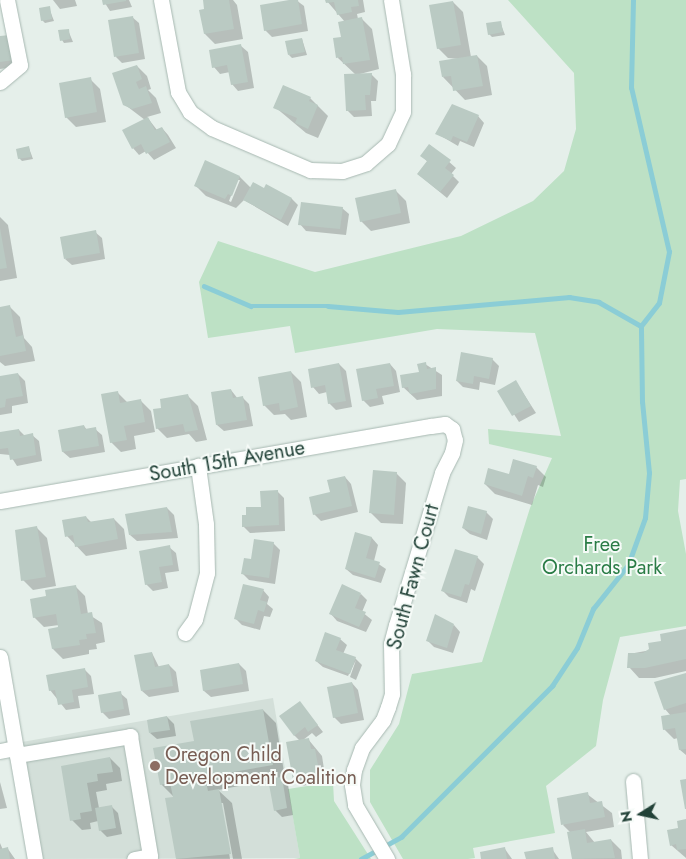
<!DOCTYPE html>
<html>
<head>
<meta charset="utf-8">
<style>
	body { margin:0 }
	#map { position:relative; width:686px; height:859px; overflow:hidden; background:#e5efea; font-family:Jost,sans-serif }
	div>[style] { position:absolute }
	.built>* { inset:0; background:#d3dfd9 }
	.green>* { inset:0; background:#bde1c5 }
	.shadow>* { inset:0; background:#0003 }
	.stream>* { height:4.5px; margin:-2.25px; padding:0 2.25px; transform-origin:2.25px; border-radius:2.25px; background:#8bcdd6 }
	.building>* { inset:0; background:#bacac3 }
	.roads { filter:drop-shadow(0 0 1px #a7b8b1) drop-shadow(0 0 1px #a7b8b1) }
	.minor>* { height:15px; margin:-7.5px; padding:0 7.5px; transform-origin:7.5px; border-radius:7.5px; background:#fff }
	.dots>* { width:14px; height:14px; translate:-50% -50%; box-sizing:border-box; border:2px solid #f6fbf8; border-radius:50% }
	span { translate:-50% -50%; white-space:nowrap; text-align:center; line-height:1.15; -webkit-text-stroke:4px #f6fbf8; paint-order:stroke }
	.street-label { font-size:20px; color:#224238 }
	.park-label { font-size:20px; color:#2a7c46 }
	.education-label { font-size:20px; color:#785e54 }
	.left { translate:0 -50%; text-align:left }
	.north { position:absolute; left:616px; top:789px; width:50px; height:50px; -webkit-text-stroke:4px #f6fbf8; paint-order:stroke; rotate:260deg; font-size:14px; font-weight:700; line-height:20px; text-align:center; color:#224238 }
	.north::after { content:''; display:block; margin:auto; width:18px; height:22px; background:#224238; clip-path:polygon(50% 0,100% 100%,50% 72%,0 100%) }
</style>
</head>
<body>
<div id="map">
	<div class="built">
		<i style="clip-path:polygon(273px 698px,300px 858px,42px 859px,22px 742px)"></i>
	</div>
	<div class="green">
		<i style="clip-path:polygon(508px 0,686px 0,686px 479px,680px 480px,678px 511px,686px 554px,686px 626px,620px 637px,603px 700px,596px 746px,546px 786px,555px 833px,473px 848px,475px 858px,468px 859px,403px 859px,370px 802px,370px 770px,399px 724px,412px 674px,482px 662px,530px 508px,552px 458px,489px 444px,488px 429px,561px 436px,535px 333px,437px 329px,295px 353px,290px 326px,208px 338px,199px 282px,218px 241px,315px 272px,461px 236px,533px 201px,564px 171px,576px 129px,574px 73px)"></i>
		<i style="clip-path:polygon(333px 782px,334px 801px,371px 859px,294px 859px,300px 858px,288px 789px)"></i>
	</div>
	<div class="shadow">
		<i style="clip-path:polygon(53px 0,75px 0,77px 6px,60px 9px)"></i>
		<i style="clip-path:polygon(103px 0,129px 0,132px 7px,110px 11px)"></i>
		<i style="clip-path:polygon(204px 0,233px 0,237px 5px,243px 39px,215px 44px,205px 34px,201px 11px,206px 10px)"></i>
		<i style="clip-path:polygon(296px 0,304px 6px,308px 31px,272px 37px,265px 30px)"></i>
		<i style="clip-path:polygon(326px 0,363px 0,365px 12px,357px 14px,358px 19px,362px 19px,372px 29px,379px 69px,356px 75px,338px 58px,345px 22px)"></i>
		<i style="clip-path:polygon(453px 2px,463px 12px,471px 57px,477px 56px,487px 66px,492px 95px,465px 100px,443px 77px,459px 59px,448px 58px,438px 48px)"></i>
		<i style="clip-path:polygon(49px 8px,54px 21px,45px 23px,42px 20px)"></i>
		<i style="clip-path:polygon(132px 17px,139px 23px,145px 59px,122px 63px,116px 57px)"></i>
		<i style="clip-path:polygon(500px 22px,505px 35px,492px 37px,489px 34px)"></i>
		<i style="clip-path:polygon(68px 30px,73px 42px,64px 43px,62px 40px)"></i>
		<i style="clip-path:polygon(0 38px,20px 66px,0 69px)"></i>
		<i style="clip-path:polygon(302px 39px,307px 55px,292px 58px,289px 55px)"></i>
		<i style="clip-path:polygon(241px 46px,248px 52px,254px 88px,238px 91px,232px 84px,230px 72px,220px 74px,214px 67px)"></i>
		<i style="clip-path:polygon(137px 66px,147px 76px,151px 89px,148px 90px,156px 98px,161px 113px,147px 117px,157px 130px,162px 128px,168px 135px,176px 148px,154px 160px,146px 151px,139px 155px,133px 148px,145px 120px,124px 104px)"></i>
		<i style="clip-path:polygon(371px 74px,378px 81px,376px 101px,371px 101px,372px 116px,354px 117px,347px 110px)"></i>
		<i style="clip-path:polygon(90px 79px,100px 89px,106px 122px,76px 127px,66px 117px)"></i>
		<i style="clip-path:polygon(310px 98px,328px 116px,318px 138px,306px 133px,275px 107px)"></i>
		<i style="clip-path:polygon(478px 116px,484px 123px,474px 147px,460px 141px,458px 146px,436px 133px)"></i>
		<i style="clip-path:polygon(430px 145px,456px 168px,451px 174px,459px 182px,447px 198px,418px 174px,428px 162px,422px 156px)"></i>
		<i style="clip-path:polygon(29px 148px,33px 159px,22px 161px,19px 158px)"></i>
		<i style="clip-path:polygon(evenodd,206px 162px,240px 177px,251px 188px,265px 189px,267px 186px,292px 199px,298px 205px,288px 226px,244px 200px,236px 208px,206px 196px,196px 186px,206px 162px,237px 180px,240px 180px,231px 202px,229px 201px,237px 180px)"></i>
		<i style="clip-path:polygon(396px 191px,406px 201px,410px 223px,371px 231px,361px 221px)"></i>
		<i style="clip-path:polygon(342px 208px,349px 214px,346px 235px,306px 231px,300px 224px)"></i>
		<i style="clip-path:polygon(0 217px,8px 225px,17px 278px,0 281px)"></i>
		<i style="clip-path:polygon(95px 232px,102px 238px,105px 259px,72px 265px,65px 259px)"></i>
		<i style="clip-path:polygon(10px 307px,20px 317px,24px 338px,32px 347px,35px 361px,5px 366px,0 362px,0 308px)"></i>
		<i style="clip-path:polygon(492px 359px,499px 366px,495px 385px,480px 382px,479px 390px,463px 387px,457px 381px)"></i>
		<i style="clip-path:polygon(339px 364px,346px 371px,352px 407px,336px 410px,329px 403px,327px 392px,319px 394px,313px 387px)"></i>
		<i style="clip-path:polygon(390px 364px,396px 371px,400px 392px,382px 396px,384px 404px,370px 407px,363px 400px)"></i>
		<i style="clip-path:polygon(425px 364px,442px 375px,442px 396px,417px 400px,403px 387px,420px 373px)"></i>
		<i style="clip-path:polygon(291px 372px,301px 382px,307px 417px,291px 420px,285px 414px,274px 415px,264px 405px)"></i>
		<i style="clip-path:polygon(18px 374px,25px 381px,28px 403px,12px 406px,12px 413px,0 415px,0 377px)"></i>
		<i style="clip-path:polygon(516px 382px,536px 413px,519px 422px,499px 391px)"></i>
		<i style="clip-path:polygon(231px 390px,238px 399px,243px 398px,249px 404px,253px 426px,224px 431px,217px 425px)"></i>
		<i style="clip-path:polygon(118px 393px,128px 403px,141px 401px,151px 411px,155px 432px,134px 436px,136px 449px,121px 452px,111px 442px)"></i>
		<i style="clip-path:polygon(188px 396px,198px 406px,207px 440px,196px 442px,189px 434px,167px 438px,157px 428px,163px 409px)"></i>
		<i style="clip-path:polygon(84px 426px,87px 430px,95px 429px,102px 435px,105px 452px,70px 458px,63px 452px,60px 431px)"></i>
		<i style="clip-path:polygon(19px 430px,25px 436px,32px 435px,39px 441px,42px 461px,17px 466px,10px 455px,0 454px,0 433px)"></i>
		<i style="clip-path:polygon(536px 467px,546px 477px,543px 487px,538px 485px,532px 505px,495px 494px,485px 484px)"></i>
		<i style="clip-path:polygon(396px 473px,406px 483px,403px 524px,381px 523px,371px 513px)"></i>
		<i style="clip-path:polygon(345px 477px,351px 484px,358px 512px,321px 521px,314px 514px)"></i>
		<i style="clip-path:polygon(277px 491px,284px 498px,285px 531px,250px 533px,243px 526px,247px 516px,262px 508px)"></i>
		<i style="clip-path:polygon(167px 508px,174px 515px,178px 538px,137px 541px,130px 535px)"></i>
		<i style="clip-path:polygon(486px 512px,493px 519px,487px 540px,470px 534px,463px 528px)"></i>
		<i style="clip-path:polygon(86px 517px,92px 523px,114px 519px,124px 529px,127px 549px,86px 556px,67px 536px)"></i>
		<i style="clip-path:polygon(37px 528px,47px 538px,56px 586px,33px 590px,23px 580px)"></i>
		<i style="clip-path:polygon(356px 534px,372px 538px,378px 545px,374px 561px,386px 569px,381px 583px,353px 575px,346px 569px)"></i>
		<i style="clip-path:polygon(273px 543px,280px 550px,275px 584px,249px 580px,243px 574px,252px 560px)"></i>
		<i style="clip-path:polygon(169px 547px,176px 553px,179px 571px,165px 573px,168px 588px,153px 591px,146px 584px)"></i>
		<i style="clip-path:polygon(477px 557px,484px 564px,475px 591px,471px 589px,467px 603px,449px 597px,443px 591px)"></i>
		<i style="clip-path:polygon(75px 586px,85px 596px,88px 614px,102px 623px,105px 642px,96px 644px,97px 649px,89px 650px,89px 654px,63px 659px,53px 649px,50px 630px,60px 628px,59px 625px,44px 627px,34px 617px,47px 597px)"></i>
		<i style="clip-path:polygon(263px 590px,269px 597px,267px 604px,273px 609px,270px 617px,264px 616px,260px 630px,242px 625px,235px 618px)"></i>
		<i style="clip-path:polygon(361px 594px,367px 600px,362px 612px,372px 620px,366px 632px,337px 621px,331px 614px)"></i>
		<i style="clip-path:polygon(454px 625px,460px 632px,453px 653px,434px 647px,428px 641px)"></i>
		<i style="clip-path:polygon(686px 630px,686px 671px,655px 678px,639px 678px,629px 667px,629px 654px,651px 650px)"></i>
		<i style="clip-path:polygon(340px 639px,347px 645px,343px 654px,355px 658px,362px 665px,356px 680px,350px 677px,356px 660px,348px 676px,323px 667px,316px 661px)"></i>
		<i style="clip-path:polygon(152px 653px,159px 667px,169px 665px,176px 672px,179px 692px,149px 697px,142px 691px)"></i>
		<i style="clip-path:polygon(239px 664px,246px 671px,249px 691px,211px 697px,204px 691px,201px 671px)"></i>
		<i style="clip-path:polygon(84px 669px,91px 676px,94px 694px,78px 696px,80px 708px,66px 710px,50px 690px)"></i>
		<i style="clip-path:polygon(686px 674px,686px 755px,680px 750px,678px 738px,674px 739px,664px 729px,671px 716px,665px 709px)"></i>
		<i style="clip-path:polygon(352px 683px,358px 690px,364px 720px,341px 724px,334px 717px)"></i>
		<i style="clip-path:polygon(120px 693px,127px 699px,130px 715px,109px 719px,102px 712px)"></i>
		<i style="clip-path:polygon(300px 703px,323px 732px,316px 737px,312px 733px,303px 740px,308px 739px,322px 756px,326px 782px,301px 786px,294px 780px,300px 741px,294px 735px)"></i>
		<i style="clip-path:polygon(263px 710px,276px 723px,285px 778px,282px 778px,288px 784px,293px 815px,282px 817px,275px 810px,270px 780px,218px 790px,232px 803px,242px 859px,233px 859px,223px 803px,221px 803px,230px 859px,177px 859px,166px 799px,175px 798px,161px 784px,195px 742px)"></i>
		<i style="clip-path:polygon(167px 717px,174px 724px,176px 736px,157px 739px,150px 733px)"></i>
		<i style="clip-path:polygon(110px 758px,120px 768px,122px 781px,106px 784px,107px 790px,96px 792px,99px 808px,111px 806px,118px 813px,122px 834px,107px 837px,100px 830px,98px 821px,90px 823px,91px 829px,82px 830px,72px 820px,62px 767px)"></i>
		<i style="clip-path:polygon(0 782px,7px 808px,0 809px)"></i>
		<i style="clip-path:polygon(587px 794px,612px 813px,614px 827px,586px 832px,595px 843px,611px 840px,621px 850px,622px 859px,573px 859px,570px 832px,563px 825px)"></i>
		<i style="clip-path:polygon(686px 821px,686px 858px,671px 845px)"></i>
		<i style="clip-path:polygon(0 843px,3px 850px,8px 849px,15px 859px,0 859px)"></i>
		<i style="clip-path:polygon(505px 849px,512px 859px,482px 859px)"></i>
		<i style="clip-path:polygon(552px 849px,559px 859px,527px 859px)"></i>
	</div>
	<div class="stream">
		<i style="left:204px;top:286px;width:51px;rotate:23.1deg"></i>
		<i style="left:251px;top:306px;width:77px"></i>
		<i style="left:328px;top:306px;width:70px;rotate:4.9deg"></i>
		<i style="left:398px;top:312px;width:172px;rotate:-5deg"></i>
		<i style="left:569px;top:297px;width:30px;rotate:9deg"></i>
		<i style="left:599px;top:302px;width:48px;rotate:29.7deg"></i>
		<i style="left:361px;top:859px;width:46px;rotate:-28.8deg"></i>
		<i style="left:401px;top:837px;width:214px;rotate:-45deg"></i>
		<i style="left:552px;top:686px;width:45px;rotate:-56.7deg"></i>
		<i style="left:577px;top:648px;width:42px;rotate:-67.7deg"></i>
		<i style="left:593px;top:609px;width:56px;rotate:-51.5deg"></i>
		<i style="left:628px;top:565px;width:50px;rotate:-70.1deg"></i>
		<i style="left:645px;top:518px;width:45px;rotate:-84.9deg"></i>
		<i style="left:649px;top:473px;width:71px;rotate:-95.6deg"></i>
		<i style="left:642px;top:402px;width:76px;rotate:-90.8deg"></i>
		<i style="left:641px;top:326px;width:29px;rotate:-52deg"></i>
		<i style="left:659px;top:303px;width:52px;rotate:-78.9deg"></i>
		<i style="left:669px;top:252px;width:168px;rotate:-103deg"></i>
		<i style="left:631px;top:88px;width:88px;rotate:-88.7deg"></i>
	</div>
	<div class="building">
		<i style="clip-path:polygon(102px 0,126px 0,126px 1px,103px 5px)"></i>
		<i style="clip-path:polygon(203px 0,229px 0,234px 29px,204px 34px,199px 10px,204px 9px)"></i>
		<i style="clip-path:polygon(289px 0,298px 0,302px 24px,264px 31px,260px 5px)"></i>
		<i style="clip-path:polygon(325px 0,358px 0,359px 6px,351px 7px,352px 12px,337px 15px,334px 2px,326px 3px)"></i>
		<i style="clip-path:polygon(453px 1px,461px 45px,437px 49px,429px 5px)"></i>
		<i style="clip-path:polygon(50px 6px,52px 19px,41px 21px,39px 8px)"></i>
		<i style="clip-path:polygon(133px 16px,139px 53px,114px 57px,108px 20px)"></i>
		<i style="clip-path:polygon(362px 17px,370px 60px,343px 64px,342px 57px,336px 58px,333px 38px,341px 37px,338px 22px)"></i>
		<i style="clip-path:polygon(501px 21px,503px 32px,488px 35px,486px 23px)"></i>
		<i style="clip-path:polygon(69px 29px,70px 39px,60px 41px,58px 30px)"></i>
		<i style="clip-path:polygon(10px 35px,14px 60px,0 62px,0 36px)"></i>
		<i style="clip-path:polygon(302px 38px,305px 52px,288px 55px,285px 41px)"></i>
		<i style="clip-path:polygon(241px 44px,248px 82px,231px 85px,227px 65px,212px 68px,209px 50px)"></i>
		<i style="clip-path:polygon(477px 55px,483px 86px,453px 91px,451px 76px,442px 77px,439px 61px)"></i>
		<i style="clip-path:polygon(137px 65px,142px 79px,136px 82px,139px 89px,146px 86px,152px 103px,132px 109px,123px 105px,112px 73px)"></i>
		<i style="clip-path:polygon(372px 73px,370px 95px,365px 95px,366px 110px,346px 111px,344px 74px)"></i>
		<i style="clip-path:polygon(91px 77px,97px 112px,65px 118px,59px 83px)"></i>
		<i style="clip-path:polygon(283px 85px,311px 97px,309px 101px,318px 105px,308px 129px,295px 123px,297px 118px,273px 108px)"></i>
		<i style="clip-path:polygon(452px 104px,479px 115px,467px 142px,453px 136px,451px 141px,435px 134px)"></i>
		<i style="clip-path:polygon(148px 117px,155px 130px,162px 127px,170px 142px,146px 154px,141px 144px,132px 149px,122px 130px)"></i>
		<i style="clip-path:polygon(429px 144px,451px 160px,445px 168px,454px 175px,440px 192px,417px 174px,427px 161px,420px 156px)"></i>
		<i style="clip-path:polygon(29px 146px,31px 157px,18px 159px,16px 149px)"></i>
		<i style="clip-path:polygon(205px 160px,240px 176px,232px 196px,228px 194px,225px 199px,194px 186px)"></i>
		<i style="clip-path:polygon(253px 182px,264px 188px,266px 184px,292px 198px,281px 220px,243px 200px)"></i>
		<i style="clip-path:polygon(396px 189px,401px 213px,360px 222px,355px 198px)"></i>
		<i style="clip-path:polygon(301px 202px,343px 207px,340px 229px,298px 225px)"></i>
		<i style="clip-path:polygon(0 228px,7px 268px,0 269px)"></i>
		<i style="clip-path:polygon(96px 230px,100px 253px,64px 259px,60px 237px)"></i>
		<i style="clip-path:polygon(10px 305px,16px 337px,23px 335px,26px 351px,0 356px,0 307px)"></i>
		<i style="clip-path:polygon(461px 352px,493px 358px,489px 379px,474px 376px,473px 384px,456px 381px)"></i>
		<i style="clip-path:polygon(426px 362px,427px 369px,436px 367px,436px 389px,410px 394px,408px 387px,402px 388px,400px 375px,419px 372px,417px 364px)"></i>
		<i style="clip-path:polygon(339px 363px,346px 401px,328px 404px,325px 385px,311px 388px,308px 369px)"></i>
		<i style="clip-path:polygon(390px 363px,394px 386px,376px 389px,378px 398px,362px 401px,356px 369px)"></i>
		<i style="clip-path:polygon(291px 371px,298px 407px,280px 411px,279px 403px,263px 406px,258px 377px)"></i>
		<i style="clip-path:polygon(18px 373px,23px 396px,6px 399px,5px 407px,0 408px,0 376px)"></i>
		<i style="clip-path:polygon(516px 380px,531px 406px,512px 416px,497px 391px)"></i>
		<i style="clip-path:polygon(231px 389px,233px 398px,243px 396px,247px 420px,216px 425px,211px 392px)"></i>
		<i style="clip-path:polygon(118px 391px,120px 403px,141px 399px,145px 422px,124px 426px,127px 440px,110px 443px,101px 394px)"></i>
		<i style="clip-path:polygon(188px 394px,198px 430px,185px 432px,183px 424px,156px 429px,153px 409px,161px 408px,160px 399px)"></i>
		<i style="clip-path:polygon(84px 425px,85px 429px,96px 427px,99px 446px,62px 452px,58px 430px)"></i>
		<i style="clip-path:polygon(19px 429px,20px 436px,33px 433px,36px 455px,10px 460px,8px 448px,0 449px,0 432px)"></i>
		<i style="clip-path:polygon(513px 459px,537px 466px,533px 478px,528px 476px,522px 496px,484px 484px,488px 468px,509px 474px)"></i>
		<i style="clip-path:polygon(373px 470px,397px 472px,394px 515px,369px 513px)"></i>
		<i style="clip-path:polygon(345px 476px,352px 506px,313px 515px,309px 497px,330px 492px,327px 480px)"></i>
		<i style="clip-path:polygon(278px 490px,279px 525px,242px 527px,242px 515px,246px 515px,246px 507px,261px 507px,260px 491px)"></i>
		<i style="clip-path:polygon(468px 506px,487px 511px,481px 534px,462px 528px)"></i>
		<i style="clip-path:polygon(167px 507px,172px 532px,129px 535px,125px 514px)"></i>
		<i style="clip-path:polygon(86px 516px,88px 522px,114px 518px,118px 539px,75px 547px,73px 535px,65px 537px,62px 520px)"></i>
		<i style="clip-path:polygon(37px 526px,46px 577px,21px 581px,15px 530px)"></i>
		<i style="clip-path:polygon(355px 532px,372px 537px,366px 558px,380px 562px,375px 578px,345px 569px)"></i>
		<i style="clip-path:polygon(254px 539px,274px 542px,269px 578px,241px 574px,244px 558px,251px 559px)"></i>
		<i style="clip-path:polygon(170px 545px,173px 565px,159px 567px,162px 582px,145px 585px,139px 551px)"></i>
		<i style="clip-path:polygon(455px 549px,478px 556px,469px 585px,465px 584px,461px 597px,441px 591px)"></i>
		<i style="clip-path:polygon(243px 584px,264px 589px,260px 600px,267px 602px,264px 612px,258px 610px,254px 624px,234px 619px)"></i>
		<i style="clip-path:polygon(342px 584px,361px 593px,355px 608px,366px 612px,359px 627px,329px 614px)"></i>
		<i style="clip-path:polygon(76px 585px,81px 614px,92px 612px,96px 633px,86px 634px,87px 639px,79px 640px,80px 645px,52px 649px,48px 629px,58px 627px,56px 614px,33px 618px,30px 599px,46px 596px,45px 590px)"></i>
		<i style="clip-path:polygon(435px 614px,454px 624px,447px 648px,426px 641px)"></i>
		<i style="clip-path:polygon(686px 629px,686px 659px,645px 668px,627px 668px,628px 653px,643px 653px,649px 649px,648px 643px,661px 641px,660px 634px)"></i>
		<i style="clip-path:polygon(325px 632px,341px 638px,336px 650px,356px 657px,350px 674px,315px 661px)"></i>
		<i style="clip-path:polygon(152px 652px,155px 667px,169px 664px,173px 686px,141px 691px,134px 655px)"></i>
		<i style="clip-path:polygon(239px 663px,243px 684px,203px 691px,200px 670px)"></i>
		<i style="clip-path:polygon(85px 668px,88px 687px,72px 690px,74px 702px,58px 705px,55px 690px,49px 691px,46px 675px)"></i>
		<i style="clip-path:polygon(686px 673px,686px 703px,664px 710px,654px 682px)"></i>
		<i style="clip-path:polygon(352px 682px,358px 713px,333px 718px,327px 687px)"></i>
		<i style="clip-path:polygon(121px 691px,124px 709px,101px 713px,98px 695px)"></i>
		<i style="clip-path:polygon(300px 701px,318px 725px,308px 732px,305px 727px,294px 736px,279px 716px)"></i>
		<i style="clip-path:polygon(263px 709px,273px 765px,205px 777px,208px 791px,219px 789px,231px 854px,176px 859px,165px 798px,173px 797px,170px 783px,160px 785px,153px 748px,194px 741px,190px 721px)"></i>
		<i style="clip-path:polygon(686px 712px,686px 749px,679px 750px,675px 728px,663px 730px,661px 716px)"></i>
		<i style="clip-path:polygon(167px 716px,170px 730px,149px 733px,147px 720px)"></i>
		<i style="clip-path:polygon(309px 738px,311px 749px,315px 749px,320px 776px,293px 780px,286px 742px)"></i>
		<i style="clip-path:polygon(110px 757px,113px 772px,97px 774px,98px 781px,87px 783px,92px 811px,80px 813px,81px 819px,70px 821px,61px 766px)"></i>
		<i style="clip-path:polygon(282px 777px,287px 808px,274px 811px,268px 779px)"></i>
		<i style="clip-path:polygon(686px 779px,686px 809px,685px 809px,680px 780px)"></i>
		<i style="clip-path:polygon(588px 792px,590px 803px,602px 801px,605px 817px,561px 825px,557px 798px)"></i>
		<i style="clip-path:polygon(112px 805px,116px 828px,99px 831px,95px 808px)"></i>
		<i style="clip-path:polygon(686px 819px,686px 849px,677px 850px,676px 844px,670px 846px,667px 830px,678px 828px,677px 821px)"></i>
		<i style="clip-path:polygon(585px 829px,587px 843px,611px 839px,615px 858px,572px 859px,567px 832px)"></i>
		<i style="clip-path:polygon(8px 847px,10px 859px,0 859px,0 849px)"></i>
		<i style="clip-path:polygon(505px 847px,507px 859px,481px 859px,480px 852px)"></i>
		<i style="clip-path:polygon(553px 847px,555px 859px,526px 859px,524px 852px)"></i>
	</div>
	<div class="roads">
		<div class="minor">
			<i style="left:161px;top:0;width:94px;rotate:79.5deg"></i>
			<i style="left:178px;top:92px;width:23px;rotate:59deg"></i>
			<i style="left:190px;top:112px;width:27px;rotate:36deg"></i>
			<i style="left:212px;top:128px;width:107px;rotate:23.2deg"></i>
			<i style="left:310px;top:170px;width:32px;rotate:2deg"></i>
			<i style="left:342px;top:171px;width:25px;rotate:-18deg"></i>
			<i style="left:366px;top:163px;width:29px;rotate:-41deg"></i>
			<i style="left:388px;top:144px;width:35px;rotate:-65deg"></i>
			<i style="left:403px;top:112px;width:38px;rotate:-90deg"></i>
			<i style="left:403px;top:74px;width:75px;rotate:-99.2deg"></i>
			<i style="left:0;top:82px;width:26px;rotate:-40deg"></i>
			<i style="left:20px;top:65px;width:66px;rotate:-101.3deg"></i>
			<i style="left:0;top:501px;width:437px;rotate:-9.9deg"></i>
			<i style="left:431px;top:426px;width:14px;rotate:-8deg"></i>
			<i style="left:445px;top:424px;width:9px;rotate:36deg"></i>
			<i style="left:452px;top:429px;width:11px;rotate:75deg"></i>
			<i style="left:455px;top:440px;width:13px;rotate:103deg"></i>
			<i style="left:452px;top:453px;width:22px;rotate:117deg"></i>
			<i style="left:442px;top:473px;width:159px;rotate:106.8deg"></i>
			<i style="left:396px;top:625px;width:20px;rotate:105deg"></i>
			<i style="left:391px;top:644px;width:50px;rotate:88.9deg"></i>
			<i style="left:392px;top:694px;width:14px;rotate:107deg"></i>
			<i style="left:388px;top:707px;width:14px;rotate:111deg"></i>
			<i style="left:383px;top:720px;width:35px;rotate:127deg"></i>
			<i style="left:362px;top:748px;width:23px;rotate:110deg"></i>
			<i style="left:354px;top:770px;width:15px;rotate:98deg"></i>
			<i style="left:352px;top:785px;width:20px;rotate:81deg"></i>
			<i style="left:355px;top:805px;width:63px;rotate:59.3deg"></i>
			<i style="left:185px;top:633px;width:17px;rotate:-54deg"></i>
			<i style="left:195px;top:619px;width:48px;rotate:-75.4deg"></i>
			<i style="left:207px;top:573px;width:49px;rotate:-91.2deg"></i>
			<i style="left:206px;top:524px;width:59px;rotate:-97.9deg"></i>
			<i style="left:0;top:657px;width:205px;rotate:80.2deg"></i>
			<i style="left:0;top:751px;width:16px;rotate:-11deg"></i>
			<i style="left:17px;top:755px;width:115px;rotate:-9.5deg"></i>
			<i style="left:130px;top:736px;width:122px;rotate:80.5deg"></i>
			<i style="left:150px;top:856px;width:16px;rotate:169deg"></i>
			<i style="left:633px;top:781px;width:78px;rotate:84.9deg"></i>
		</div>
	</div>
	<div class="dots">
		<i style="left:155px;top:766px;background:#8d6e63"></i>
	</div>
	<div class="street-label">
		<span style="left:227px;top:461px;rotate:-10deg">South 15th Avenue</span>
		<span style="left:413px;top:577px;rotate:-75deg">South Fawn Court</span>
	</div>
	<div class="park-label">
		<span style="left:602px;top:556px">Free<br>Orchards Park</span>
	</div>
	<div class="education-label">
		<span class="left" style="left:165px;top:766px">Oregon Child<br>Development Coalition</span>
	</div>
	<div class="north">N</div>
</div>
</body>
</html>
